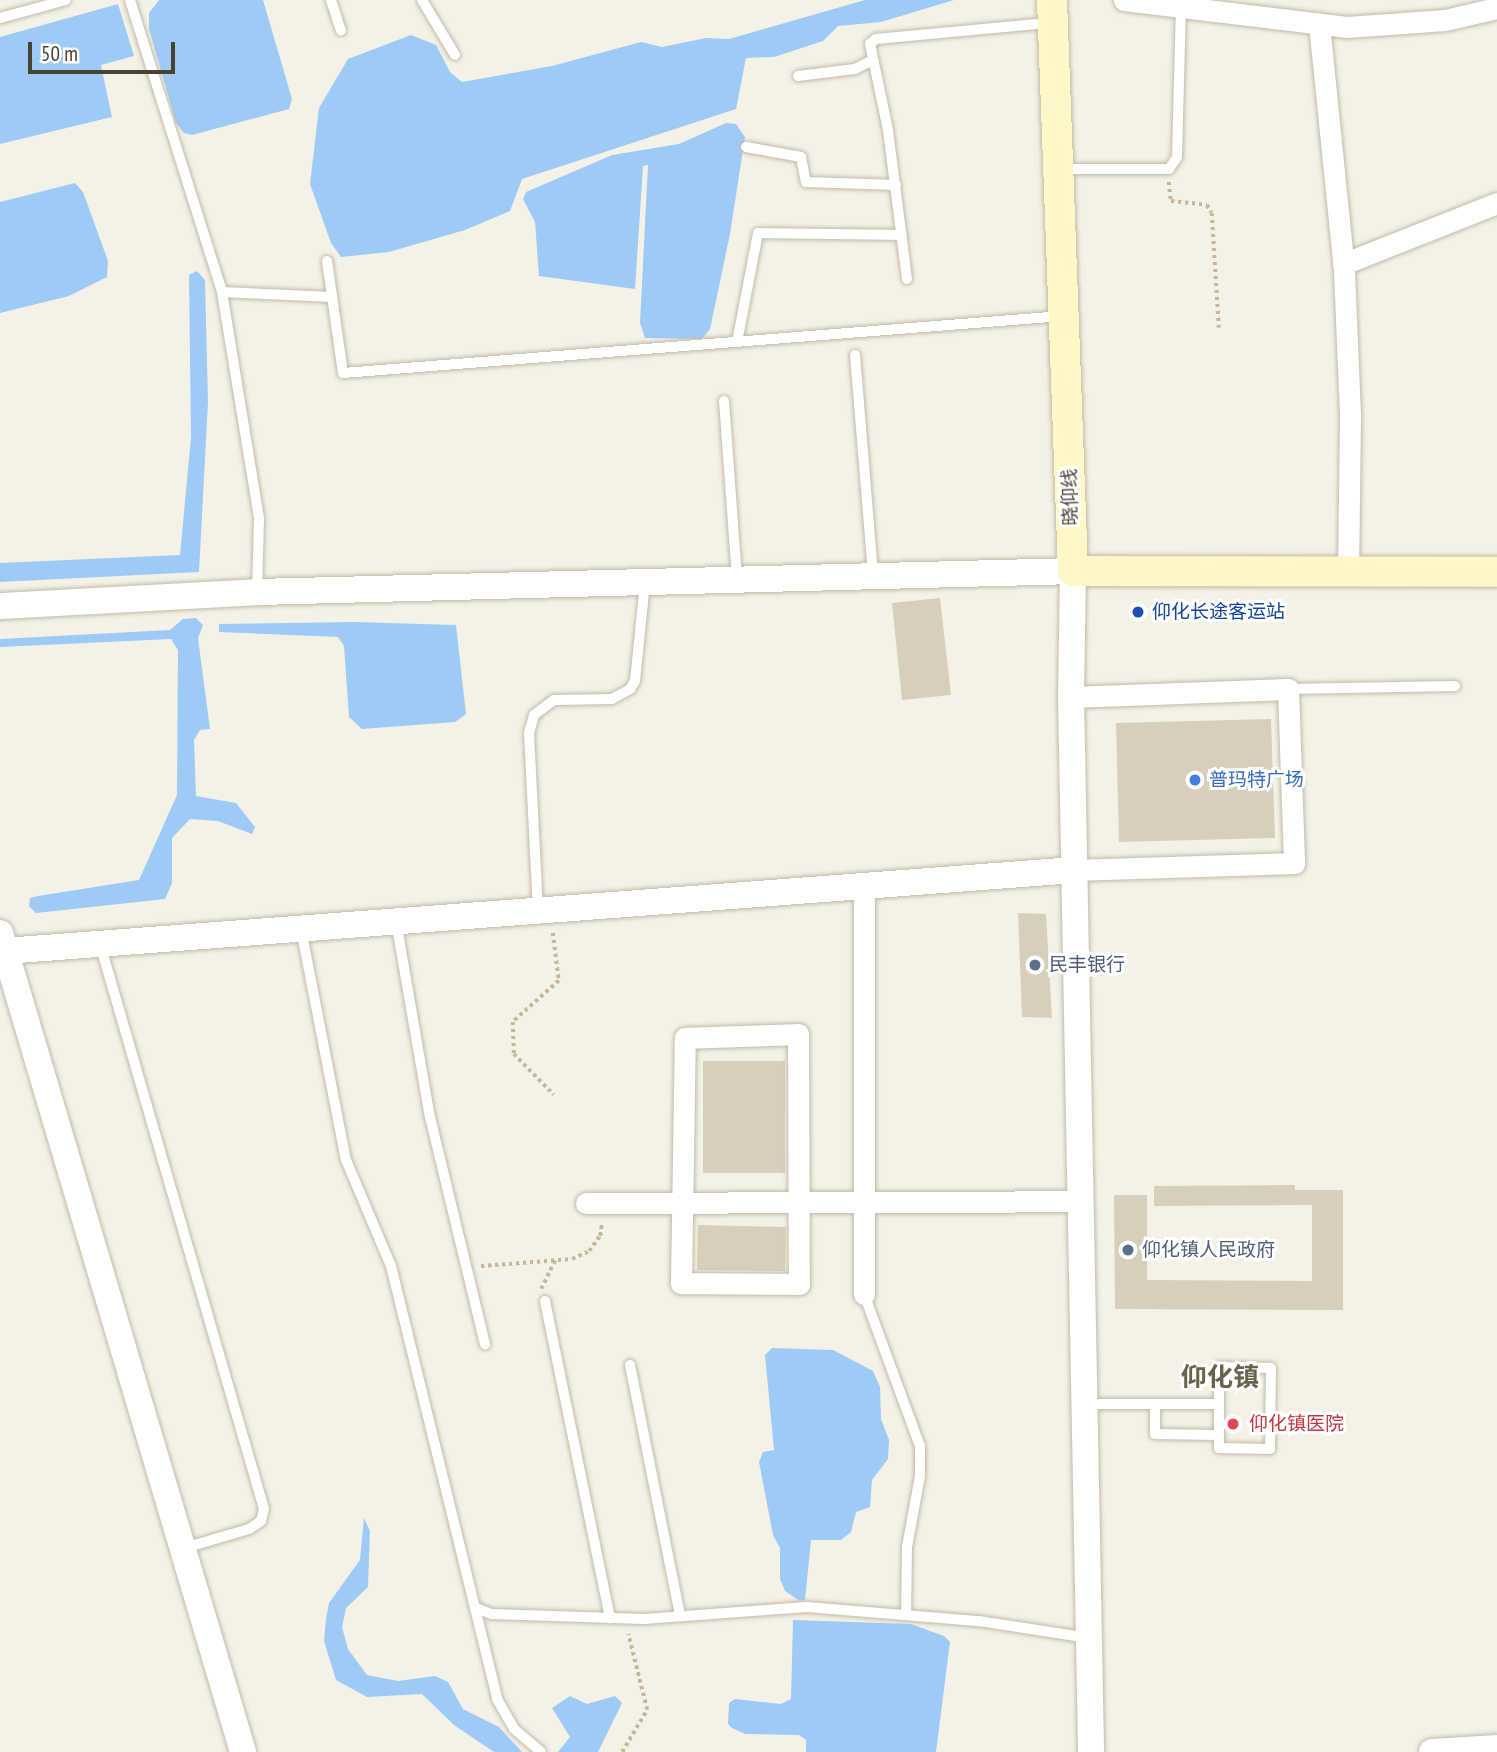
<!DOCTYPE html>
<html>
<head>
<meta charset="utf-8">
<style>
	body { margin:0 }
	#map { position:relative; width:1497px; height:1752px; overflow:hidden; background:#f4f2e6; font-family:"PT Sans Narrow","Noto Sans SC",sans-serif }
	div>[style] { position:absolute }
	.water>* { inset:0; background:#9ecaf6 }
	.building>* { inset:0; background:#d7cfbb }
	.path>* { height:3.5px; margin-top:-1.75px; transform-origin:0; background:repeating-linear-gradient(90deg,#c4b898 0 3.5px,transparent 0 7px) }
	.roads { filter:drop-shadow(0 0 2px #c1bba8) drop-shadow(0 0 2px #c1bba8) }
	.service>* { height:10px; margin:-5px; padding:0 5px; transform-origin:5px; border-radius:5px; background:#fff }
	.minor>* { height:21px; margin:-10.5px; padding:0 10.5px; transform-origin:10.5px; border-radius:10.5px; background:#fff }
	.tertiary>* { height:26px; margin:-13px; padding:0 13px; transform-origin:13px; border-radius:13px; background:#fff }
	.secondary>* { height:30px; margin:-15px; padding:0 15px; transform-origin:15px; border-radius:15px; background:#fff7c6 }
	.dots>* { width:19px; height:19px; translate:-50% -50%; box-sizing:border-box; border:4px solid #fff; border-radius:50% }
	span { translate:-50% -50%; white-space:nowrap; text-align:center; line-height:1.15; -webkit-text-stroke:6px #fff; paint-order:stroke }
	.street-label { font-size:19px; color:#484235 }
	.transit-label { font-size:19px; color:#164399 }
	.left { translate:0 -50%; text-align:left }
	.shop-label { font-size:19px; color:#366cbe }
	.service-label { font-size:19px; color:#4e5e75 }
	.health-label { font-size:19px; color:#be3a42 }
	.district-label { font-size:26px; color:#6c624b; font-weight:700 }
	.scale { position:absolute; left:28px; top:42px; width:147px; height:32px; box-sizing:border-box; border:4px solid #484235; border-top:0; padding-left:9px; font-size:21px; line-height:24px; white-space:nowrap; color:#484235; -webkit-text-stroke:5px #fff; paint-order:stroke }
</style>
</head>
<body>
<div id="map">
	<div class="water">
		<i style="clip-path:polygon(159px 0,263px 0,292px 99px,289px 109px,192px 135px,184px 133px,176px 123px,149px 29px,149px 13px)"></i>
		<i style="clip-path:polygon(865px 0,954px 0,881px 22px,838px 26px,823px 41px,774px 57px,746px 58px,736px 109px,522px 179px,510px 211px,465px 230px,389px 252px,341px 257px,331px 243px,310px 184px,319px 108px,348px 59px,411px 35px,436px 45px,450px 72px,462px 82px,552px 66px,641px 42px,662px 47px,706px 38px,729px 39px)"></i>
		<i style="clip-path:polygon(118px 4px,134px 56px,101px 65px,112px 117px,0 144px,0 37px)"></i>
		<i style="clip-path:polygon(726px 123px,736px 124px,745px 137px,730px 234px,710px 329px,702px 339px,645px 338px,640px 323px,648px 165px,643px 166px,635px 289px,539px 276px,535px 222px,523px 199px,526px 192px,612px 155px,679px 144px)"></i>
		<i style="clip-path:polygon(75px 183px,83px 192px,108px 261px,107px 277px,69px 296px,0 313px,0 202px)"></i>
		<i style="clip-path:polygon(197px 271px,205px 280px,208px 402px,199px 572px,0 582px,0 563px,180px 555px,191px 438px,189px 275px)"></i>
		<i style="clip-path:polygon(196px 618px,203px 625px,198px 638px,210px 729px,200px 730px,194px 740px,196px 796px,236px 803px,255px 827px,252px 834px,218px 821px,190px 819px,172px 838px,172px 883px,165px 899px,36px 913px,29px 906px,30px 898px,38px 896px,139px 880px,177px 795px,178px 650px,171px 639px,0 647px,0 639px,170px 630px,183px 619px)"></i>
		<i style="clip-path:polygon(354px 622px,456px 625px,466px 714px,455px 722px,362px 729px,349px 717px,344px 646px,338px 637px,219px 632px,219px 624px)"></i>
		<i style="clip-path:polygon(772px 1348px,833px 1350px,873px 1371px,880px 1387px,881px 1419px,889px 1440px,888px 1459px,872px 1480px,870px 1507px,856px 1512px,851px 1532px,841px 1540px,811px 1540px,805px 1600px,800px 1601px,785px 1591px,780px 1579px,780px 1548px,773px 1535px,759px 1462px,763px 1452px,774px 1450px,765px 1355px)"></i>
		<i style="clip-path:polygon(364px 1518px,370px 1531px,368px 1587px,346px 1608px,342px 1627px,348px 1649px,367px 1675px,398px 1681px,435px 1676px,448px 1682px,463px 1709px,499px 1727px,522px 1752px,494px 1752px,454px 1725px,422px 1694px,367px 1697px,336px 1680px,324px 1641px,326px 1619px,329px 1603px,360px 1560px)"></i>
		<i style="clip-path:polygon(793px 1620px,911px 1624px,944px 1636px,950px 1642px,936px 1752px,806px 1752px,806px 1740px,799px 1735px,745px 1734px,732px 1728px,728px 1724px,729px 1703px,735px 1699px,781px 1704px,791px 1699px)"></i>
		<i style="clip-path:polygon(570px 1696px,587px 1704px,615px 1696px,622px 1703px,598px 1752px,558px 1752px,570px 1737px,552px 1708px)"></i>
	</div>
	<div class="building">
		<i style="clip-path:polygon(940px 598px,951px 695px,902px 700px,892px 603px)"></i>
		<i style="clip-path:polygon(1271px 719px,1275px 838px,1119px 842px,1116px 723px)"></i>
		<i style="clip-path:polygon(1018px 913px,1046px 914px,1052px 1018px,1022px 1017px)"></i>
		<i style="clip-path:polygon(703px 1061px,785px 1061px,785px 1173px,703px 1173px)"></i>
		<i style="clip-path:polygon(1295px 1185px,1295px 1190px,1343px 1190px,1343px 1310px,1115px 1309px,1114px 1195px,1147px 1195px,1147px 1280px,1312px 1281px,1312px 1205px,1154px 1206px,1154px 1186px)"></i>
		<i style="clip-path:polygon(698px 1225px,786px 1227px,785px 1271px,697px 1270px)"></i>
	</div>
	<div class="path">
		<i style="left:1169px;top:182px;width:19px;rotate:84deg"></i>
		<i style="left:1171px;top:201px;width:36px;rotate:6deg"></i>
		<i style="left:1207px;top:205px;width:9px;rotate:58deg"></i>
		<i style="left:1212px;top:213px;width:115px;rotate:86.5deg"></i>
		<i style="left:553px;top:933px;width:48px;rotate:82.9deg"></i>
		<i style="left:559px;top:981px;width:62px;rotate:138.3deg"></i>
		<i style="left:513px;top:1022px;width:32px;rotate:88deg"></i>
		<i style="left:514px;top:1054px;width:57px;rotate:45.7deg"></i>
		<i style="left:481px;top:1266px;width:91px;rotate:-4.4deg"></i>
		<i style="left:572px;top:1259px;width:19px;rotate:-25deg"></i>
		<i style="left:589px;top:1251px;width:19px;rotate:-54deg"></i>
		<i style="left:600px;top:1236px;width:14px;rotate:-82deg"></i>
		<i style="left:541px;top:1289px;width:32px;rotate:-64deg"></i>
		<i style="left:622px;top:1752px;width:49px;rotate:-59.2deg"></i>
		<i style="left:647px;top:1710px;width:78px;rotate:-104deg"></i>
	</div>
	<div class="roads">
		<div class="service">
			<i style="left:130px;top:0;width:306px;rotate:72.5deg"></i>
			<i style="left:222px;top:292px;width:230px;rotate:80.7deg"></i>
			<i style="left:259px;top:519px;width:73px;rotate:91.6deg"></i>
			<i style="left:331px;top:0;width:32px;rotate:72deg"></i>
			<i style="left:422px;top:0;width:64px;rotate:59deg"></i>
			<i style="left:0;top:18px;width:68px;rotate:-15.3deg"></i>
			<i style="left:798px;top:76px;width:57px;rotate:-7deg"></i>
			<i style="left:855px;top:69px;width:20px;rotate:-27deg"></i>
			<i style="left:746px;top:147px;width:56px;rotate:10.3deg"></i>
			<i style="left:801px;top:157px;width:25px;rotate:79deg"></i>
			<i style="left:806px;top:182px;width:90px;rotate:1.9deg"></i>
			<i style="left:1061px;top:169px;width:108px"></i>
			<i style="left:1169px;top:169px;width:14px;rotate:-56deg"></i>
			<i style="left:1177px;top:157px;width:151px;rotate:-88.5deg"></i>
			<i style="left:327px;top:261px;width:113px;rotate:81.9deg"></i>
			<i style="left:343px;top:373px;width:721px;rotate:-4.53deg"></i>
			<i style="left:907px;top:279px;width:150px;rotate:-97.3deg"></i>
			<i style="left:888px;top:130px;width:88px;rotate:-101.8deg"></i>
			<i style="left:870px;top:44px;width:8px;rotate:-40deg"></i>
			<i style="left:876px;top:39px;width:175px;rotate:-5.3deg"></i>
			<i style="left:222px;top:292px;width:110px;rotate:2.6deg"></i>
			<i style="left:737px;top:342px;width:111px;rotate:-79.1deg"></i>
			<i style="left:758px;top:233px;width:144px;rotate:0.8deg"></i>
			<i style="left:855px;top:355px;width:221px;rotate:85.3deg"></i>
			<i style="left:724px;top:401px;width:179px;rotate:85.8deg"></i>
			<i style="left:1288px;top:689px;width:167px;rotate:-1deg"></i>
			<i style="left:538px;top:911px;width:178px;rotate:-92.9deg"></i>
			<i style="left:529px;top:733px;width:19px;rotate:-74deg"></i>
			<i style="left:534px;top:715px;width:25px;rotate:-37deg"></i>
			<i style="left:554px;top:700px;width:58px;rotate:-1deg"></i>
			<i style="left:612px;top:699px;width:21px;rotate:-29deg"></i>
			<i style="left:630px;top:689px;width:9px;rotate:-58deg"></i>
			<i style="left:635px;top:681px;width:100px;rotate:-84.2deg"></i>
			<i style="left:396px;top:921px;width:199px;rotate:80.2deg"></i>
			<i style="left:430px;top:1117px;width:234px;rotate:76.4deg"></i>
			<i style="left:301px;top:929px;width:235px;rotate:79deg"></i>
			<i style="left:346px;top:1160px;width:115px;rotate:67deg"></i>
			<i style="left:391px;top:1266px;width:446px;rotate:76.2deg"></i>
			<i style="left:497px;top:1699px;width:34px;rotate:60deg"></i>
			<i style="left:514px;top:1729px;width:35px;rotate:40deg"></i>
			<i style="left:100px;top:944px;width:588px;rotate:73.81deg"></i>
			<i style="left:264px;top:1509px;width:12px;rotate:104deg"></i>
			<i style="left:261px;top:1521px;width:14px;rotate:146deg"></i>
			<i style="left:249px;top:1529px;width:68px;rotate:163.7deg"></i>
			<i style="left:864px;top:1294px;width:162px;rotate:69.8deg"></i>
			<i style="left:920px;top:1446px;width:30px;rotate:90deg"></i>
			<i style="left:920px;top:1476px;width:72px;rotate:100.4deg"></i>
			<i style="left:907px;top:1547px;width:68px;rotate:90.8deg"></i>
			<i style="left:545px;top:1301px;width:324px;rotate:78.4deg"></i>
			<i style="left:630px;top:1365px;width:255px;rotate:78.7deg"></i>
			<i style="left:1084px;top:1404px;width:135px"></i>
			<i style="left:1219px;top:1404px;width:44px;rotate:90deg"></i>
			<i style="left:1219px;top:1448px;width:51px;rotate:1.1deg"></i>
			<i style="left:1270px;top:1449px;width:81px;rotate:-89.3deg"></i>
			<i style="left:1271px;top:1368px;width:52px;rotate:-178.9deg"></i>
			<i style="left:1219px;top:1367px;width:37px;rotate:90deg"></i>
			<i style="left:1155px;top:1404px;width:30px;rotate:90deg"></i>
			<i style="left:1155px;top:1434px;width:64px;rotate:0.9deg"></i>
			<i style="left:476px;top:1608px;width:17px;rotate:21deg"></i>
			<i style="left:492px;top:1614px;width:152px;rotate:1.9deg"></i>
			<i style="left:644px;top:1619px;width:163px;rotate:-4.2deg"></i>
			<i style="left:807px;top:1607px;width:173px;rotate:4.7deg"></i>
			<i style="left:979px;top:1621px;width:111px;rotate:8.8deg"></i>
		</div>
		<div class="minor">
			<i style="left:1124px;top:0;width:224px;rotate:6.9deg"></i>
			<i style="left:1346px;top:27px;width:99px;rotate:-4deg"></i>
			<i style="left:1445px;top:20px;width:53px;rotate:-13deg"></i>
			<i style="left:1319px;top:24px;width:248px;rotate:84.2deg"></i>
			<i style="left:1344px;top:271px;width:145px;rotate:87.6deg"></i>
			<i style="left:1350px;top:416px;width:158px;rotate:90.7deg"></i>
			<i style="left:1343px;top:264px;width:166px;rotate:-21.6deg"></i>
			<i style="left:1071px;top:697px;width:217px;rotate:-2.1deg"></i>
			<i style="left:1288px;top:689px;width:174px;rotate:88deg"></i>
			<i style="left:1294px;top:863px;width:219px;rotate:178.2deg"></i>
			<i style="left:864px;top:886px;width:408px;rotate:90deg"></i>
			<i style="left:798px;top:1034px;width:250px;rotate:89.8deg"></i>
			<i style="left:799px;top:1284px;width:118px;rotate:-179.5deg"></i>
			<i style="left:681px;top:1283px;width:245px;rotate:-89.1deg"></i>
			<i style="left:685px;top:1038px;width:113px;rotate:-2deg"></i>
			<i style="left:586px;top:1203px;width:495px;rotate:-0.2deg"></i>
		</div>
		<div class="tertiary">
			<i style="left:0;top:606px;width:257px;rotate:-3.1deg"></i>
			<i style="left:257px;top:592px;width:816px;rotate:-1.47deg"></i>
			<i style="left:1073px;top:571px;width:126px;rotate:90.9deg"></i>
			<i style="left:1071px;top:697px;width:1055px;rotate:88.91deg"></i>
			<i style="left:0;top:933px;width:854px;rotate:73.47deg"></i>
			<i style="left:5px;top:951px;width:1073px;rotate:-4.33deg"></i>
			<i style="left:1432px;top:1752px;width:65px;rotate:-3.5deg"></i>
		</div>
		<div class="secondary">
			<i style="left:1052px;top:0;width:571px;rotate:87.89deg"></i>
			<i style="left:1073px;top:571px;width:424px;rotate:0.1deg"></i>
		</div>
	</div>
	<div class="dots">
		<i style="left:1138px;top:612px;background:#1a4fb4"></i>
		<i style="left:1195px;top:780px;background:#3f7fe0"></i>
		<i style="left:1035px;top:965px;background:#5c6f8a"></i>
		<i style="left:1128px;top:1250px;background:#5c6f8a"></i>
		<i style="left:1233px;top:1424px;background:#e0444e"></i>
	</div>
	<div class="street-label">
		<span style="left:1070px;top:497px;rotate:-92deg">晓仰线</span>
	</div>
	<div class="transit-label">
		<span class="left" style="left:1152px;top:612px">仰化长途客运站</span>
	</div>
	<div class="shop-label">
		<span class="left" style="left:1209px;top:780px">普玛特广场</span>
	</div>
	<div class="service-label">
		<span class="left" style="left:1049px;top:965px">民丰银行</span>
		<span class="left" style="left:1142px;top:1250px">仰化镇人民政府</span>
	</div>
	<div class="health-label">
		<span class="left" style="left:1249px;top:1424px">仰化镇医院</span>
	</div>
	<div class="district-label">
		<span style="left:1220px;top:1377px">仰化镇</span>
	</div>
	<div class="scale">50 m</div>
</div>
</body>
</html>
